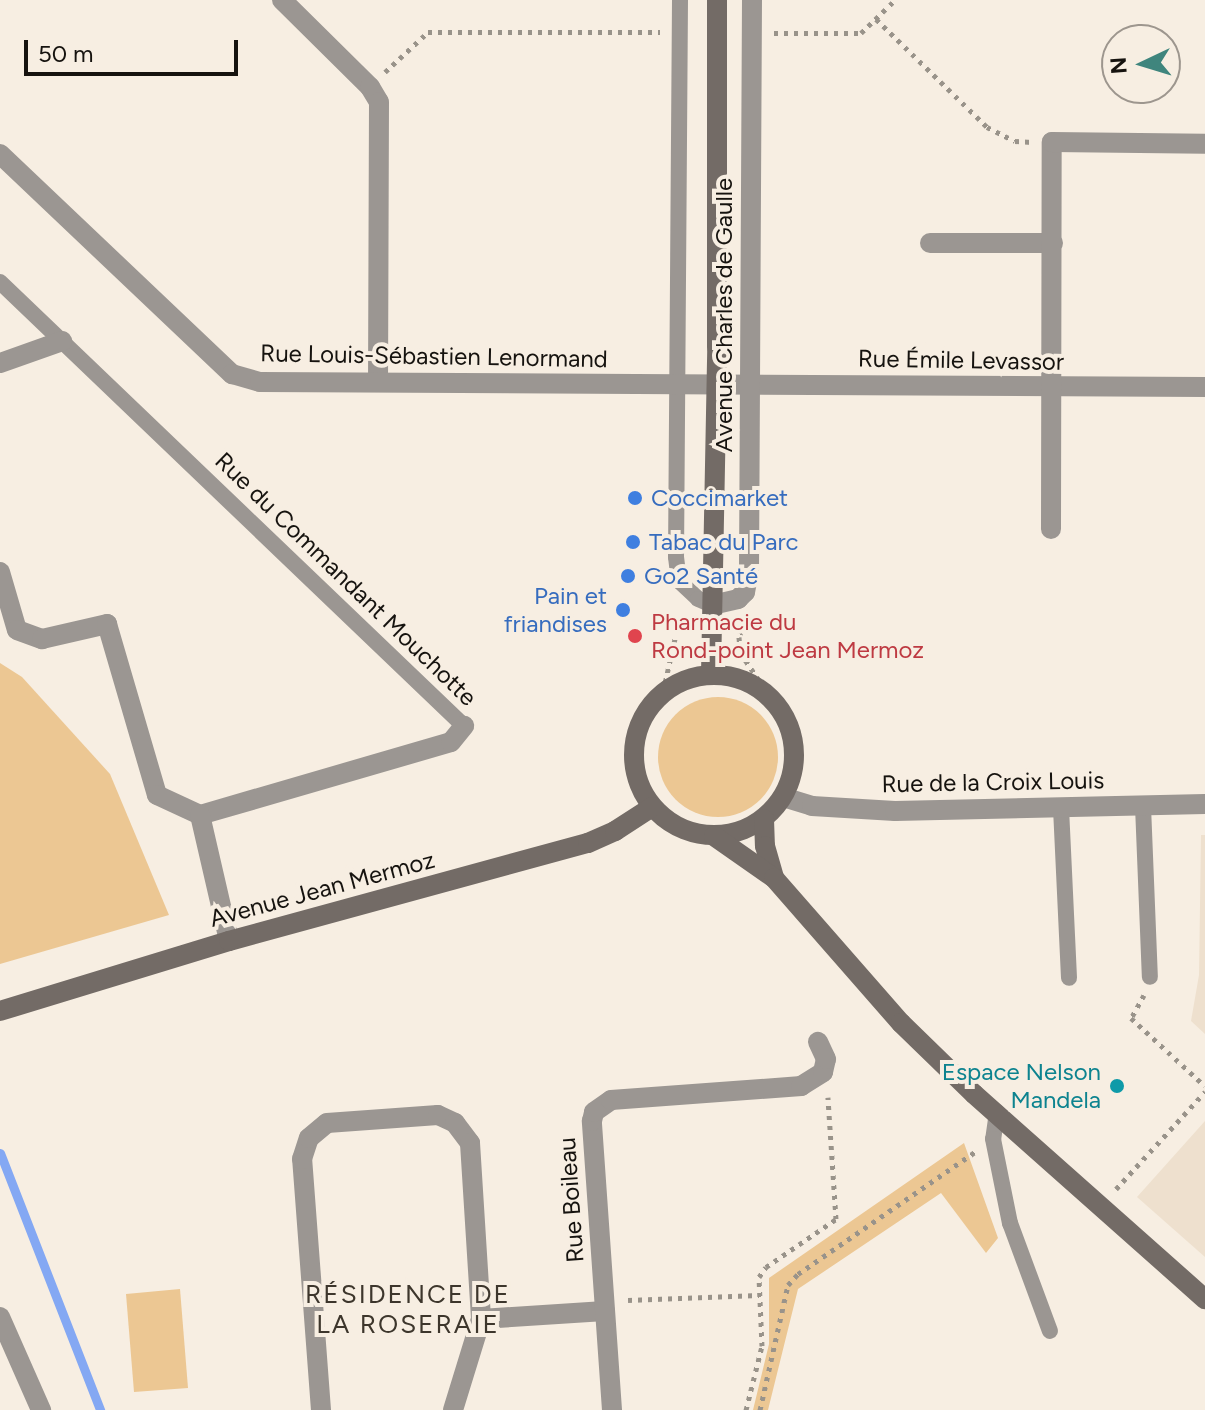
<!DOCTYPE html>
<html>
<head>
<meta charset="utf-8">
<style>
	body { margin:0 }
	#map { position:relative; width:1205px; height:1410px; overflow:hidden; background:#f7eee2; font-family:Figtree,sans-serif }
	div>[style] { position:absolute }
	.built>* { inset:0; background:#eee0ce }
	.green>* { inset:0; background:#ecc793 }
	.round { border-radius:50% }
	.stream>* { height:9px; margin:-4.5px; padding:0 4.5px; transform-origin:4.5px; border-radius:4.5px; background:#84a8f3 }
	.path>* { height:5px; margin-top:-2.5px; transform-origin:0; background:repeating-linear-gradient(90deg,#99938a 0 4px,transparent 0 10px) }
	.lane>* { height:16px; margin:-8px; padding:0 8px; transform-origin:8px; border-radius:8px; background:#9b9692 }
	.street>* { height:20px; margin:-10px; padding:0 10px; transform-origin:10px; border-radius:10px; background:#9b9692 }
	.secondary>* { height:20px; margin:-10px; padding:0 10px; transform-origin:10px; border-radius:10px; background:#736b66 }
	.secondary>.ring { margin:-10px; padding:0; box-sizing:content-box; background:none; border:20px solid #736b66; border-radius:50% }
	.dots>* { width:22px; height:22px; translate:-50% -50%; box-sizing:border-box; border:4px solid #f7eee2; border-radius:50% }
	span { translate:-50% -50%; white-space:nowrap; text-align:center; line-height:1.15; -webkit-text-stroke:8px #f7eee2; paint-order:stroke }
	.street-label { font-size:24px; color:#16130f }
	.shop-label { font-size:24px; color:#366cbe }
	.left { translate:0 -50%; text-align:left }
	.right { translate:-100% -50%; text-align:right }
	.health-label { font-size:24px; color:#be3a42 }
	.culture-label { font-size:24px; color:#0d838f }
	.neighbourhood-label { font-size:26px; color:#3d362c; letter-spacing:2px }
	.north { position:absolute; left:1101px; top:24px; width:80px; height:80px; box-sizing:border-box; background:#f7eee2; border:2px solid #9d968e; border-radius:50%; rotate:266deg; font-size:22px; font-weight:700; line-height:32px; text-align:center; color:#16130f }
	.north::after { content:''; display:block; margin:auto; width:28px; height:36px; background:#3f857d; clip-path:polygon(50% 0,100% 100%,50% 72%,0 100%) }
	.scale { position:absolute; left:24px; top:40px; width:214px; height:36px; box-sizing:border-box; border:4px solid #16130f; border-top:0; padding-left:10px; font-size:24px; line-height:28px; white-space:nowrap; color:#16130f; -webkit-text-stroke:6px #f7eee2; paint-order:stroke }
</style>
</head>
<body>
<div id="map">
	<div class="built">
		<i style="clip-path:polygon(1201px 835px,1205px 835px,1205px 1034px,1191px 1021px,1199px 975px)"></i>
		<i style="clip-path:polygon(1205px 1121px,1205px 1257px,1137px 1197px)"></i>
	</div>
	<div class="green">
		<i style="clip-path:polygon(0 663px,22px 677px,110px 774px,169px 915px,0 964px)"></i>
		<i class="round" style="left:658px;top:697px;width:120px;height:120px"></i>
		<i style="clip-path:polygon(964px 1143px,998px 1238px,986px 1253px,941px 1193px,798px 1289px,768px 1410px,753px 1410px,769px 1344px,769px 1278px)"></i>
		<i style="clip-path:polygon(180px 1289px,188px 1388px,134px 1392px,126px 1294px)"></i>
	</div>
	<div class="stream">
		<i style="left:0;top:1153px;width:276px;rotate:68.7deg"></i>
	</div>
	<div class="path">
		<i style="left:876px;top:19px;width:155px;rotate:44.2deg"></i>
		<i style="left:987px;top:127px;width:31px;rotate:27deg"></i>
		<i style="left:1015px;top:141px;width:17px;rotate:3deg"></i>
		<i style="left:774px;top:33px;width:87px"></i>
		<i style="left:861px;top:33px;width:47px;rotate:-44.1deg"></i>
		<i style="left:385px;top:72px;width:59px;rotate:-42.9deg"></i>
		<i style="left:428px;top:32px;width:232px"></i>
		<i style="left:745px;top:621px;width:17px;rotate:111deg"></i>
		<i style="left:739px;top:637px;width:15px;rotate:86deg"></i>
		<i style="left:740px;top:652px;width:54px;rotate:56.3deg"></i>
		<i style="left:663px;top:692px;width:64px;rotate:-77.3deg"></i>
		<i style="left:677px;top:630px;width:17px;rotate:-57deg"></i>
		<i style="left:1144px;top:995px;width:26px;rotate:119deg"></i>
		<i style="left:1131px;top:1018px;width:100px;rotate:42.6deg"></i>
		<i style="left:1116px;top:1189px;width:132px;rotate:-47.5deg"></i>
		<i style="left:628px;top:1300px;width:131px;rotate:-2.2deg"></i>
		<i style="left:746px;top:1410px;width:66px;rotate:-76deg"></i>
		<i style="left:762px;top:1346px;width:69px;rotate:-92.5deg"></i>
		<i style="left:759px;top:1277px;width:12px;rotate:-55deg"></i>
		<i style="left:766px;top:1267px;width:85px;rotate:-34.4deg"></i>
		<i style="left:836px;top:1219px;width:122px;rotate:-93.8deg"></i>
		<i style="left:760px;top:1410px;width:128px;rotate:-77.4deg"></i>
		<i style="left:788px;top:1285px;width:15px;rotate:-48deg"></i>
		<i style="left:798px;top:1274px;width:216px;rotate:-34.6deg"></i>
	</div>
	<div class="lane">
		<i style="left:680px;top:0;width:557px;rotate:90.41deg"></i>
		<i style="left:676px;top:557px;width:24px;rotate:83deg"></i>
		<i style="left:679px;top:581px;width:26px;rotate:43deg"></i>
		<i style="left:698px;top:599px;width:15px;rotate:23deg"></i>
		<i style="left:0;top:282px;width:642px;rotate:43.74deg"></i>
		<i style="left:1143px;top:806px;width:171px;rotate:87.7deg"></i>
		<i style="left:1061px;top:808px;width:170px;rotate:87.3deg"></i>
		<i style="left:997px;top:1112px;width:27px;rotate:98deg"></i>
		<i style="left:993px;top:1139px;width:86px;rotate:78.6deg"></i>
		<i style="left:1010px;top:1223px;width:115px;rotate:69.7deg"></i>
	</div>
	<div class="street">
		<i style="left:282px;top:0;width:124px;rotate:44.7deg"></i>
		<i style="left:370px;top:87px;width:17px;rotate:59deg"></i>
		<i style="left:379px;top:102px;width:280px;rotate:90.2deg"></i>
		<i style="left:0;top:154px;width:320px;rotate:43.5deg"></i>
		<i style="left:232px;top:374px;width:29px;rotate:16deg"></i>
		<i style="left:260px;top:382px;width:945px;rotate:0.3deg"></i>
		<i style="left:930px;top:243px;width:123px"></i>
		<i style="left:0;top:363px;width:66px;rotate:-19.5deg"></i>
		<i style="left:1051px;top:529px;width:387px;rotate:-89.9deg"></i>
		<i style="left:1052px;top:142px;width:153px;rotate:0.7deg"></i>
		<i style="left:0;top:572px;width:60px;rotate:73.7deg"></i>
		<i style="left:17px;top:630px;width:27px;rotate:20deg"></i>
		<i style="left:42px;top:639px;width:67px;rotate:-13deg"></i>
		<i style="left:107px;top:624px;width:178px;rotate:73.7deg"></i>
		<i style="left:157px;top:795px;width:47px;rotate:24.9deg"></i>
		<i style="left:200px;top:815px;width:261px;rotate:-16.2deg"></i>
		<i style="left:451px;top:742px;width:21px;rotate:-51deg"></i>
		<i style="left:712px;top:605px;width:27px;rotate:-13deg"></i>
		<i style="left:738px;top:599px;width:10px;rotate:-45deg"></i>
		<i style="left:745px;top:592px;width:20px;rotate:-79deg"></i>
		<i style="left:749px;top:572px;width:572px;rotate:-89.7deg"></i>
		<i style="left:783px;top:797px;width:30px;rotate:17deg"></i>
		<i style="left:812px;top:806px;width:83px;rotate:3.4deg"></i>
		<i style="left:895px;top:811px;width:310px;rotate:-1.3deg"></i>
		<i style="left:200px;top:815px;width:129px;rotate:77deg"></i>
		<i style="left:0;top:1317px;width:102px;rotate:66.2deg"></i>
		<i style="left:481px;top:1319px;width:124px;rotate:-3.7deg"></i>
		<i style="left:321px;top:1410px;width:252px;rotate:-94.3deg"></i>
		<i style="left:302px;top:1159px;width:22px;rotate:-72deg"></i>
		<i style="left:309px;top:1138px;width:23px;rotate:-40deg"></i>
		<i style="left:327px;top:1123px;width:111px;rotate:-4.1deg"></i>
		<i style="left:438px;top:1115px;width:19px;rotate:25deg"></i>
		<i style="left:455px;top:1123px;width:25px;rotate:53deg"></i>
		<i style="left:470px;top:1143px;width:176px;rotate:86.4deg"></i>
		<i style="left:481px;top:1319px;width:95px;rotate:107.1deg"></i>
		<i style="left:612px;top:1410px;width:290px;rotate:-94deg"></i>
		<i style="left:592px;top:1121px;width:9px;rotate:-77deg"></i>
		<i style="left:594px;top:1112px;width:21px;rotate:-35deg"></i>
		<i style="left:611px;top:1100px;width:191px;rotate:-4.2deg"></i>
		<i style="left:801px;top:1086px;width:26px;rotate:-32deg"></i>
		<i style="left:823px;top:1072px;width:13px;rotate:-77deg"></i>
		<i style="left:826px;top:1059px;width:19px;rotate:-115deg"></i>
	</div>
	<div class="secondary">
		<i style="left:711px;top:674px;width:327px;rotate:-88.9deg"></i>
		<i style="left:717px;top:347px;width:347px;rotate:-90deg"></i>
		<i class="ring" style="left:634px;top:675px;width:140px;height:140px"></i>
		<i style="left:764px;top:819px;width:27px;rotate:88deg"></i>
		<i style="left:765px;top:846px;width:33px;rotate:74deg"></i>
		<i style="left:714px;top:836px;width:73px;rotate:35deg"></i>
		<i style="left:774px;top:878px;width:193px;rotate:48.8deg"></i>
		<i style="left:901px;top:1023px;width:102px;rotate:44.2deg"></i>
		<i style="left:974px;top:1094px;width:309px;rotate:41.6deg"></i>
		<i style="left:0;top:1011px;width:239px;rotate:-17deg"></i>
		<i style="left:229px;top:941px;width:372px;rotate:-15.3deg"></i>
		<i style="left:588px;top:843px;width:30px;rotate:-24deg"></i>
		<i style="left:615px;top:831px;width:44px;rotate:-33deg"></i>
	</div>
	<div class="dots">
		<i style="left:635px;top:498px;background:#3f7fe0"></i>
		<i style="left:633px;top:542px;background:#3f7fe0"></i>
		<i style="left:628px;top:576px;background:#3f7fe0"></i>
		<i style="left:623px;top:610px;background:#3f7fe0"></i>
		<i style="left:635px;top:636px;background:#e0444e"></i>
		<i style="left:1117px;top:1086px;background:#0f9aa8"></i>
	</div>
	<div class="street-label">
		<span style="left:724px;top:315px;rotate:-90deg">Avenue Charles de Gaulle</span>
		<span style="left:434px;top:356px;rotate:1deg">Rue Louis-Sébastien Lenormand</span>
		<span style="left:961px;top:360px;rotate:1deg">Rue Émile Levassor</span>
		<span style="left:346px;top:579px;rotate:44deg">Rue du Commandant Mouchotte</span>
		<span style="left:993px;top:782px;rotate:-1deg">Rue de la Croix Louis</span>
		<span style="left:322px;top:889px;rotate:-15deg">Avenue Jean Mermoz</span>
		<span style="left:571px;top:1200px;rotate:-94deg">Rue Boileau</span>
	</div>
	<div class="shop-label">
		<span class="left" style="left:651px;top:498px">Coccimarket</span>
		<span class="left" style="left:649px;top:542px">Tabac du Parc</span>
		<span class="left" style="left:644px;top:576px">Go2 Santé</span>
		<span class="right" style="left:607px;top:610px">Pain et<br>friandises</span>
	</div>
	<div class="health-label">
		<span class="left" style="left:651px;top:636px">Pharmacie du<br>Rond-point Jean Mermoz</span>
	</div>
	<div class="culture-label">
		<span class="right" style="left:1101px;top:1086px">Espace Nelson<br>Mandela</span>
	</div>
	<div class="neighbourhood-label">
		<span style="left:408px;top:1310px">RÉSIDENCE DE<br>LA ROSERAIE</span>
	</div>
	<div class="north">N</div>
	<div class="scale">50 m</div>
</div>
</body>
</html>
